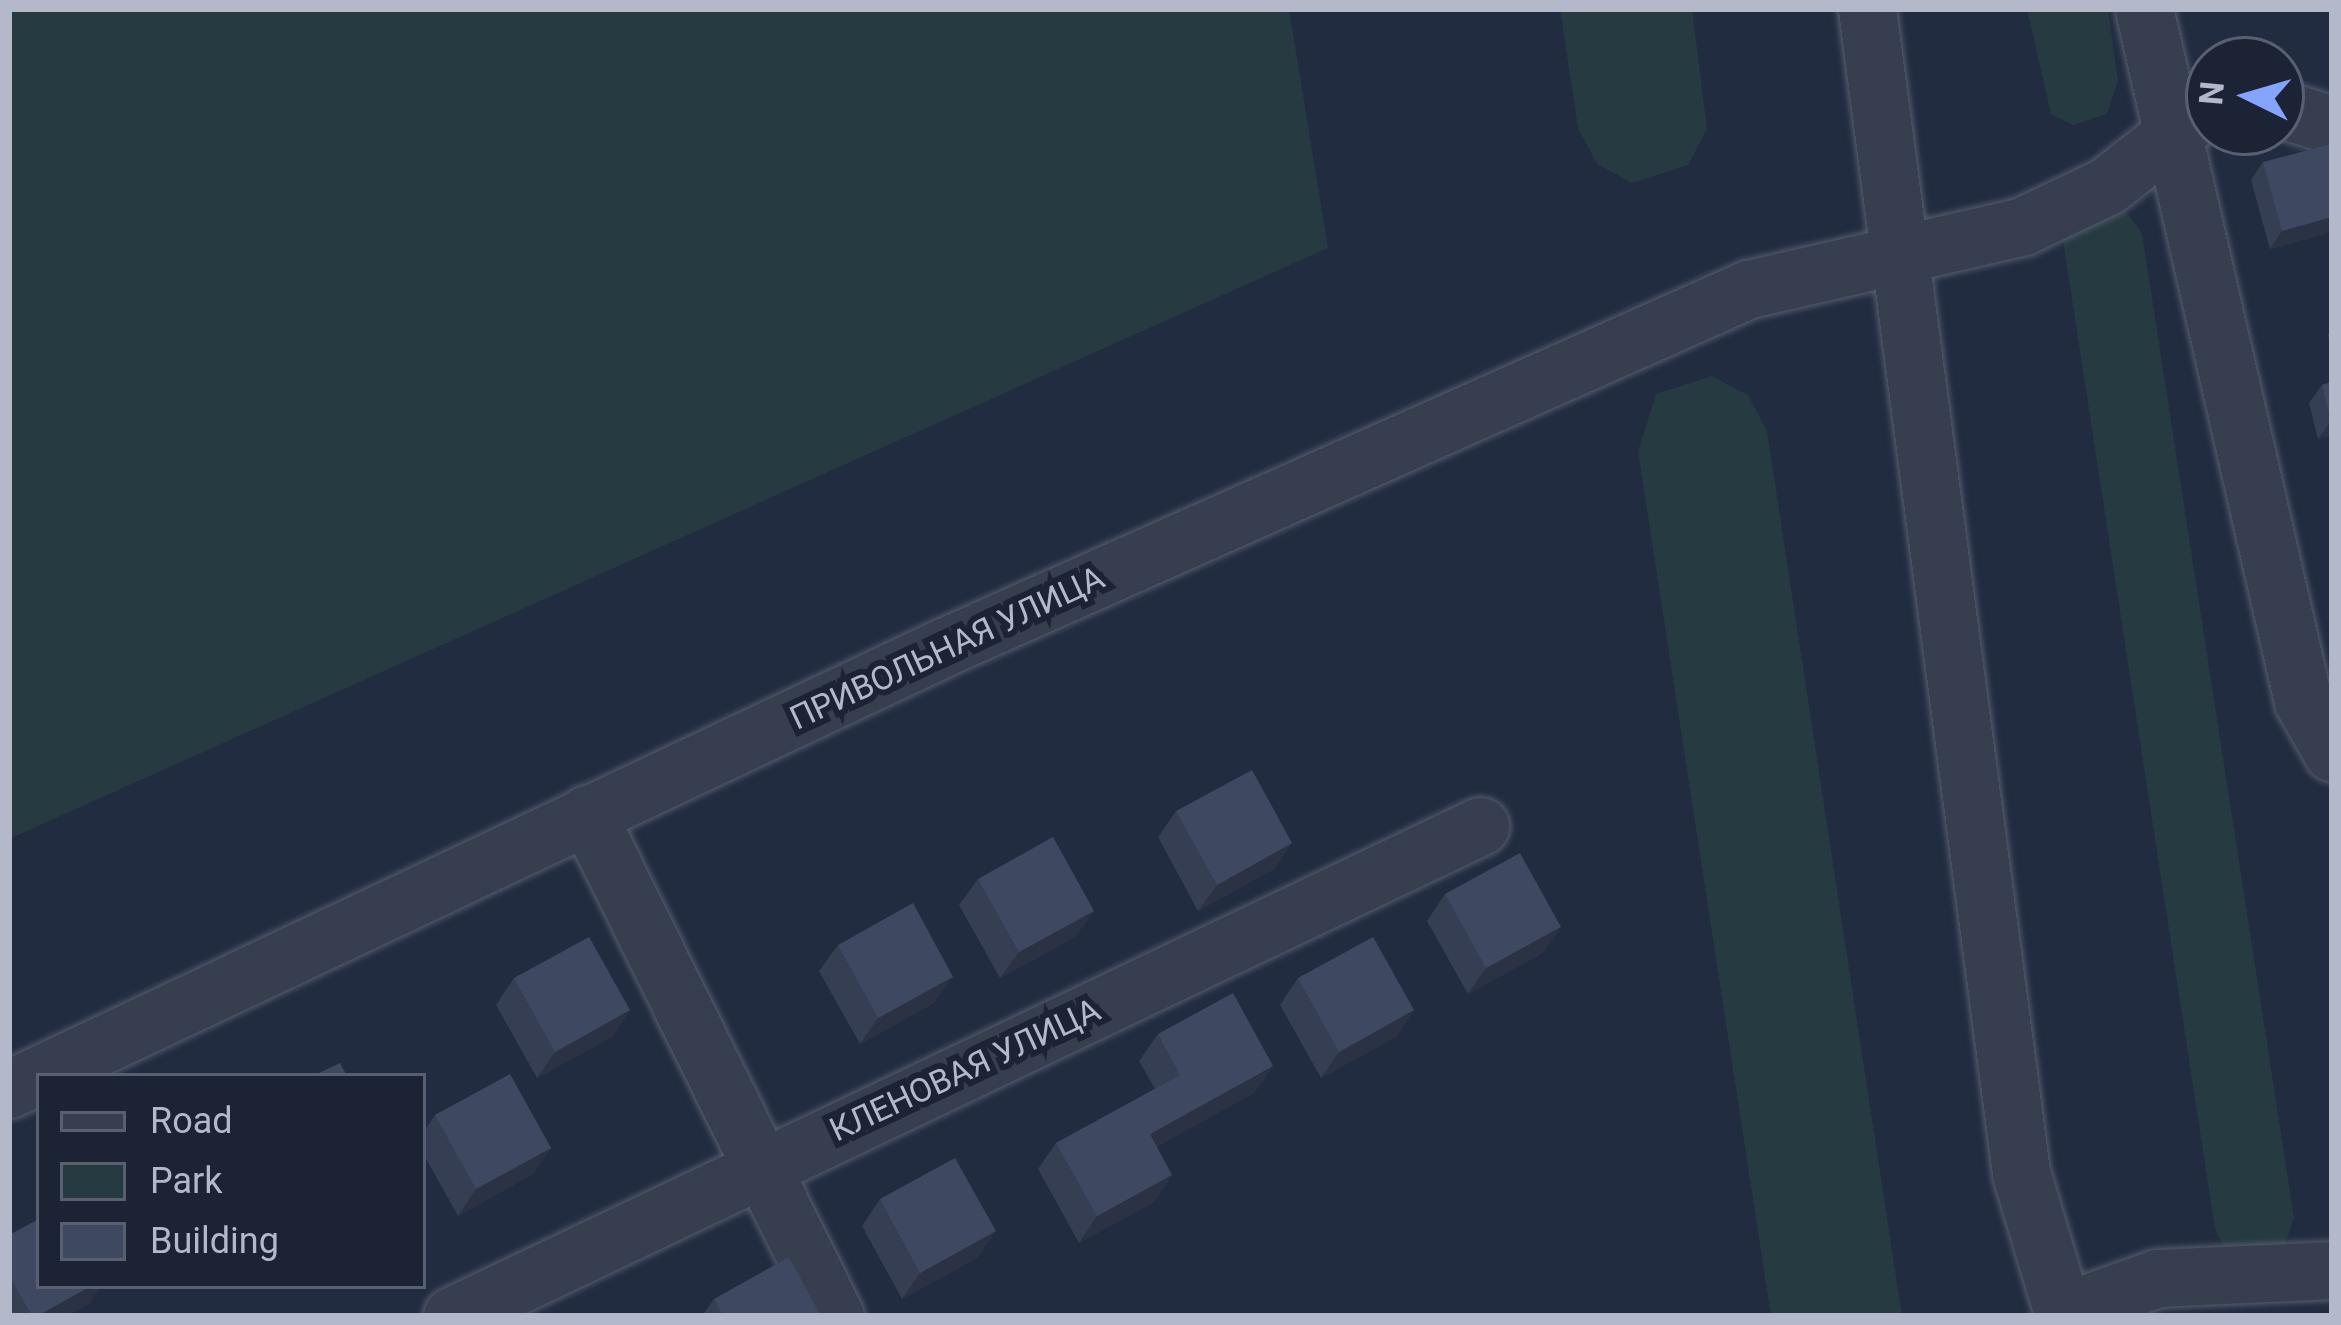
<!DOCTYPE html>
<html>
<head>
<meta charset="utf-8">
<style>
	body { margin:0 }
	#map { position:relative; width:2341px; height:1325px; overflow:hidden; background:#222c40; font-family:Roboto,sans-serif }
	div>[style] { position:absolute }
	.green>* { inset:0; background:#253a41 }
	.roads { filter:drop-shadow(0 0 3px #555c6e) drop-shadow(0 0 3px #555c6e) }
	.minor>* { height:57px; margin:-28.5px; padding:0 28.5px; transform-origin:28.5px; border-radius:28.5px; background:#373e50 }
	.wall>* { inset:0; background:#353e53 }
	.shaded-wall>* { inset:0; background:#2b3244 }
	.building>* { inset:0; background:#3e4861 }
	span { translate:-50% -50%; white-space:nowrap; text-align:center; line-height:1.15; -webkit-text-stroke:12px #1c2335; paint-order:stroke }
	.street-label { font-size:33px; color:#b3b9cb }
	.frame { position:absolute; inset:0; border:12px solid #b3b9cb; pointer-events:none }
	.legend { position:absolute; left:36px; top:1073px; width:390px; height:216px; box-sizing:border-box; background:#1c2335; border:3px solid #585f71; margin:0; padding:15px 21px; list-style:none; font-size:36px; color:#b3b9cb }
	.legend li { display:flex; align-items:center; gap:24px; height:60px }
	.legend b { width:60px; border:3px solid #585f71 }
	.north { position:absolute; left:2185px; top:36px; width:120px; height:120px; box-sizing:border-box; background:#1c2335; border:3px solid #585f71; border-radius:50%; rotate:275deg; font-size:33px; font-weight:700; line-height:48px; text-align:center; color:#b3b9cb }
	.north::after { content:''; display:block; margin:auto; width:42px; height:54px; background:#84a4ff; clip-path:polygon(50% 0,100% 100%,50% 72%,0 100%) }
</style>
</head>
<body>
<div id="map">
	<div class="green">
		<i style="clip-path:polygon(9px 9px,1289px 9px,1328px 248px,9px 839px)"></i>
		<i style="clip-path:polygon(1560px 9px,1692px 9px,1707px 129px,1688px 165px,1632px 183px,1597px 164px,1578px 128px)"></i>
		<i style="clip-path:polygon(2027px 9px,2108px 9px,2118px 80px,2107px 114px,2073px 125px,2051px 114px)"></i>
		<i style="clip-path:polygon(2120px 204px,2142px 233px,2294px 1218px,2282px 1253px,2226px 1251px,2215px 1229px,2064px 247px,2064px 235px)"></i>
		<i style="clip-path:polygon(1712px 376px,1748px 395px,1767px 431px,1902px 1316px,1771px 1316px,1638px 451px,1656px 394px)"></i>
	</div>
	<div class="roads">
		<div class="minor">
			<i style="left:1867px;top:9px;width:1174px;rotate:82.46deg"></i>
			<i style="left:2021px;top:1173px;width:149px;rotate:73.3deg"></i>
			<i style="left:2144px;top:9px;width:710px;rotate:77.06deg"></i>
			<i style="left:2303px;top:701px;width:59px;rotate:60.4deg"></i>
			<i style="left:2281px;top:109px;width:53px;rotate:17.4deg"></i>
			<i style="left:587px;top:814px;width:560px;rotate:63.71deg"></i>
			<i style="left:9px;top:1089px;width:1034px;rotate:-25.3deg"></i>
			<i style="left:944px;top:647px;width:881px;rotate:-23.98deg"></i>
			<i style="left:1749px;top:289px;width:281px;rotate:-12.9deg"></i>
			<i style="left:2023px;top:226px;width:93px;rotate:-25.5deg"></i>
			<i style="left:2107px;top:186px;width:130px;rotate:-38.1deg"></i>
			<i style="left:2062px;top:1312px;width:102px;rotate:-19.5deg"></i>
			<i style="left:2158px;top:1278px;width:174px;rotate:-2.6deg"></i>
			<i style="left:452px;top:1316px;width:1139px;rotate:-25.48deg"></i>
		</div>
	</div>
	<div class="wall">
		<i style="clip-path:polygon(2263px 162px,2332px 232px,2270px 249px,2251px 180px)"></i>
		<i style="clip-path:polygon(2332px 329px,2332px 351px,2328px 335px)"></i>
		<i style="clip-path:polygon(2332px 382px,2332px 435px,2318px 439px,2309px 403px,2322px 385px)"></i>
		<i style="clip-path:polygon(1176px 811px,1292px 843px,1274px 869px,1198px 911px,1158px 837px)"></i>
		<i style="clip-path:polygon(978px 879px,1094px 911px,1075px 937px,1000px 978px,959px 905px)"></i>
		<i style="clip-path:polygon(1445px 894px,1543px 953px,1468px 994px,1427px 921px)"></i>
		<i style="clip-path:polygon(838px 945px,934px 1003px,860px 1044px,819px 971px)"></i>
		<i style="clip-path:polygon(514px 978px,630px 1010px,612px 1037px,537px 1078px,496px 1005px)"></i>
		<i style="clip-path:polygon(1298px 978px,1414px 1010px,1396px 1037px,1321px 1078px,1280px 1005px)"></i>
		<i style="clip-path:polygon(1158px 1034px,1273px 1066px,1254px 1093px,1156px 1147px,1172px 1175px,1154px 1202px,1079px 1243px,1038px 1169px,1056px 1143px,1155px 1089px,1139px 1061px)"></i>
		<i style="clip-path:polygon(435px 1115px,551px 1148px,533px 1174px,458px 1216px,423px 1153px,423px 1133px)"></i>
		<i style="clip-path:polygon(880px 1199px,996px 1231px,977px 1258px,902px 1299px,862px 1226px)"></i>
		<i style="clip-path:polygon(9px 1235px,90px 1303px,66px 1316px,9px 1316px)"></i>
		<i style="clip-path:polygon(714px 1299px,821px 1316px,702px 1316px)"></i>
	</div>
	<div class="shaded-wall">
		<i style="clip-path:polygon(2332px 217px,2332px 232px,2270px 249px,2282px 231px)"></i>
		<i style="clip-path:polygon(2332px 420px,2332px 435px,2318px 439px,2331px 421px)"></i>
		<i style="clip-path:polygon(1292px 843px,1274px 869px,1198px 911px,1217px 885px)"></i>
		<i style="clip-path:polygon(1094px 911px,1075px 937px,1000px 978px,1019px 952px)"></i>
		<i style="clip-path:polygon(1561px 927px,1543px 953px,1468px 994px,1486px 968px)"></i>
		<i style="clip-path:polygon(953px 977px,934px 1003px,860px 1044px,878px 1018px)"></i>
		<i style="clip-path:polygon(630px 1010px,612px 1037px,537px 1078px,555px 1052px)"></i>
		<i style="clip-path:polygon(1414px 1010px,1396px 1037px,1321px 1078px,1339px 1052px)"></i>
		<i style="clip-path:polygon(1273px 1066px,1254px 1093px,1131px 1161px,1150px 1134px)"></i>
		<i style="clip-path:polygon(551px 1148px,533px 1174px,458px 1216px,476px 1189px)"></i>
		<i style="clip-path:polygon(1172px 1175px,1154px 1202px,1079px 1243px,1097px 1216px)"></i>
		<i style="clip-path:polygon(996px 1231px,977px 1258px,902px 1299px,920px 1273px)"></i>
		<i style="clip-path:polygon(91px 1286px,101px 1286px,90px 1303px,66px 1316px,37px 1316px)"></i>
	</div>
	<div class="building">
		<i style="clip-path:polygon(2332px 144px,2332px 217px,2282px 231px,2263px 162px)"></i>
		<i style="clip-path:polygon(2332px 382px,2332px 420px,2331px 421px,2322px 385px)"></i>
		<i style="clip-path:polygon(1252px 770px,1292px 843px,1217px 885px,1176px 811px)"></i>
		<i style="clip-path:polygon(1053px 837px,1094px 911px,1019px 952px,978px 879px)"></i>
		<i style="clip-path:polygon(1520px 853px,1561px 927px,1486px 968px,1445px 894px)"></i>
		<i style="clip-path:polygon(913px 903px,953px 977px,878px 1018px,838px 945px)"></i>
		<i style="clip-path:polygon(589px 937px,630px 1010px,555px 1052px,514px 978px)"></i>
		<i style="clip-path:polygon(1373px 937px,1414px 1010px,1339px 1052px,1298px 978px)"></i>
		<i style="clip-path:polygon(1233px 993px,1273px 1066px,1150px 1134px,1172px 1175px,1097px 1216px,1056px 1143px,1180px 1075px,1158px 1034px)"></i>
		<i style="clip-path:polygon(340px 1063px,347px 1076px,313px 1076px)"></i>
		<i style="clip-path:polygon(510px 1074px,551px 1148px,476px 1189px,435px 1115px)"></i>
		<i style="clip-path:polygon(955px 1158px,996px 1231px,920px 1273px,880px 1199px)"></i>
		<i style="clip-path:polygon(39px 1219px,39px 1286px,91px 1286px,37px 1316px,32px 1316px,9px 1275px,9px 1235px)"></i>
		<i style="clip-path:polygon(789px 1257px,821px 1316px,723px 1316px,714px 1299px)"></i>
	</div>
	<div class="street-label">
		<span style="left:947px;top:648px;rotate:-25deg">ПРИВОЛЬНАЯ УЛИЦА</span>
		<span style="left:965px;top:1070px;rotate:-25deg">КЛЕНОВАЯ УЛИЦА</span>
	</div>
	<div class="frame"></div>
	<ul class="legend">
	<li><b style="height:15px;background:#373e50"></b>Road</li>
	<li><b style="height:33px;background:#253a41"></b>Park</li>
	<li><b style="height:33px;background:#3e4861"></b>Building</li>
	</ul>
	<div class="north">N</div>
</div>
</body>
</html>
